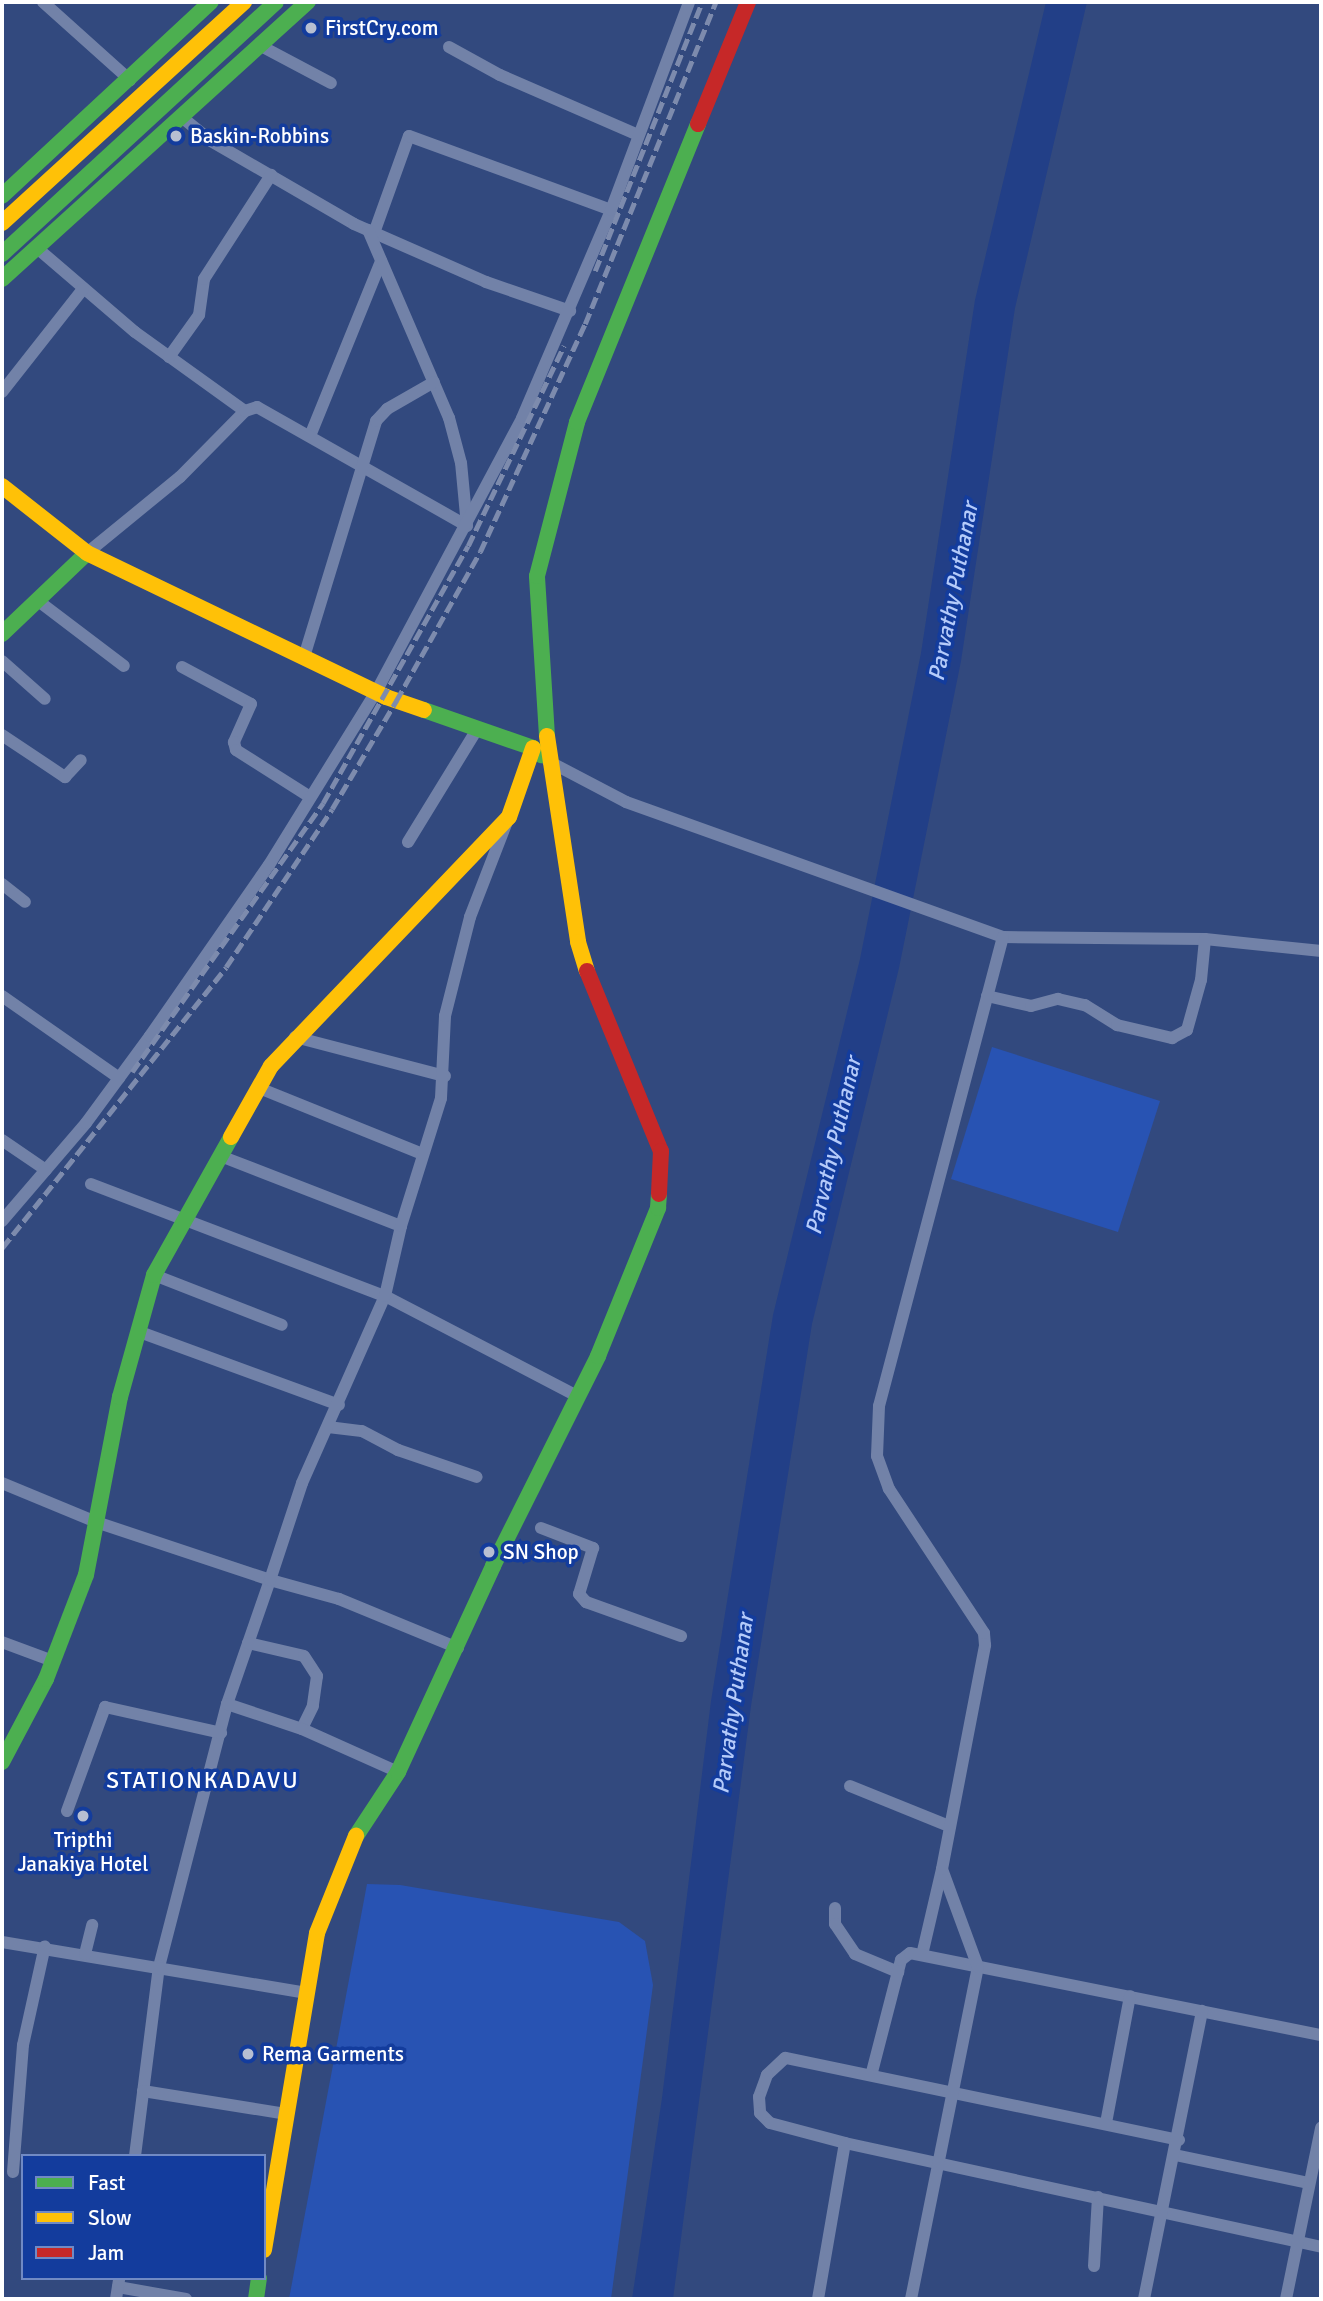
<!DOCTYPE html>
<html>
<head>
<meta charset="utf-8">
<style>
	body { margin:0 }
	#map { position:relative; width:1323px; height:2301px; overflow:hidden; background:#32497e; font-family:Signika,sans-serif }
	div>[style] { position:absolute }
	.green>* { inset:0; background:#2853b3 }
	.water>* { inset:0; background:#223f87 }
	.street>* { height:12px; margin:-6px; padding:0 6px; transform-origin:6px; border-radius:6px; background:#7282a8 }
	.fast>* { height:16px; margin:-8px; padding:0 8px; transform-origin:8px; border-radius:8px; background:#4caf50 }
	.slow>* { height:16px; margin:-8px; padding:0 8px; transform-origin:8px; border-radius:8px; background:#ffc107 }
	.jam>* { height:16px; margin:-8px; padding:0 8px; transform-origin:8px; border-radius:8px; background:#c62828 }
	.rail>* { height:4.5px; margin-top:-2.25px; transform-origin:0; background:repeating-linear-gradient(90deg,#7d8bad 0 12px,transparent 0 17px) }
	.dots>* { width:19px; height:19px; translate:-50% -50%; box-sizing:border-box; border:4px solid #133c9d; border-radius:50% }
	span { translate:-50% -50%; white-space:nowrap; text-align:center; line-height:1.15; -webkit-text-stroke:7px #133c9d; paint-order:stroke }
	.poi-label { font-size:21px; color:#fff }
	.left { translate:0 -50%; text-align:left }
	.water-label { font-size:23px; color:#b5cbfa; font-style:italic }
	.neighbourhood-label { font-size:23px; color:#fff; letter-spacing:2px }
	.frame { position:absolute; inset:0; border:4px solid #fff; pointer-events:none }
	.legend { position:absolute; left:21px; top:2154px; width:245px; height:126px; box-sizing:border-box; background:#133c9d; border:2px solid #718ac4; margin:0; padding:9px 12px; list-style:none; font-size:21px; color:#fff }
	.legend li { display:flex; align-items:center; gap:14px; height:35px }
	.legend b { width:35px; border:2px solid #718ac4 }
</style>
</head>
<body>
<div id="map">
	<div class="green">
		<i style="clip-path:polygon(992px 1047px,1160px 1101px,1118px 1232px,951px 1179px)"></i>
		<i style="clip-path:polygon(367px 1884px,400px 1885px,619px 1922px,645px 1941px,653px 1985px,611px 2299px,289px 2299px)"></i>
	</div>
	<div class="water">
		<i style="clip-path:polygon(1046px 2px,1087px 2px,1015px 308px,961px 661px,899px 968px,812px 1324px,751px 1706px,673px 2299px,632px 2299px,662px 2098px,711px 1701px,773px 1315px,860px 959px,921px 653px,975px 300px)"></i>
	</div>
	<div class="street">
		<i style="left:43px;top:2px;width:117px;rotate:41.9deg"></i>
		<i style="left:261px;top:46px;width:79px;rotate:27.9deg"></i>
		<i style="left:449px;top:47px;width:58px;rotate:28.8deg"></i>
		<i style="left:500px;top:75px;width:150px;rotate:23.5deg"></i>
		<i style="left:184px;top:119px;width:35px;rotate:39deg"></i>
		<i style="left:211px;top:141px;width:165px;rotate:30.1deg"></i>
		<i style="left:354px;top:224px;width:144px;rotate:23.7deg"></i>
		<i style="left:486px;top:282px;width:89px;rotate:19deg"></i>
		<i style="left:374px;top:233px;width:103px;rotate:-70.2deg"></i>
		<i style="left:409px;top:136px;width:215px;rotate:20.1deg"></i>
		<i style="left:37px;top:248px;width:129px;rotate:40.6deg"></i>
		<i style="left:135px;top:332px;width:135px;rotate:35.7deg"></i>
		<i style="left:169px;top:357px;width:52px;rotate:-54.5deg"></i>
		<i style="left:199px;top:315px;width:36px;rotate:-82deg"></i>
		<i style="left:204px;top:279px;width:124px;rotate:-57.2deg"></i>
		<i style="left:2px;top:392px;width:131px;rotate:-51.8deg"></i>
		<i style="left:310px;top:436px;width:189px;rotate:-67.9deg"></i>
		<i style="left:87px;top:553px;width:120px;rotate:-39.3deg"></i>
		<i style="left:180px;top:477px;width:93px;rotate:-45.4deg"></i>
		<i style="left:245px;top:411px;width:13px;rotate:-18deg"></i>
		<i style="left:257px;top:407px;width:241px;rotate:29.5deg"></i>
		<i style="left:467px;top:526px;width:63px;rotate:-95.4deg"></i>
		<i style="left:461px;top:463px;width:47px;rotate:-104.9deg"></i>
		<i style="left:449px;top:418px;width:205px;rotate:-113.3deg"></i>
		<i style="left:37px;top:600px;width:109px;rotate:37.2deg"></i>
		<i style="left:304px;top:657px;width:247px;rotate:-73deg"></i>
		<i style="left:376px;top:421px;width:16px;rotate:-47deg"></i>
		<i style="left:387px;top:409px;width:54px;rotate:-29.9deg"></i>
		<i style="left:2px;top:661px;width:57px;rotate:41.5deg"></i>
		<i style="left:182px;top:667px;width:78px;rotate:28.2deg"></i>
		<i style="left:251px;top:704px;width:42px;rotate:114.1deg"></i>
		<i style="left:234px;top:742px;width:8px;rotate:76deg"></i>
		<i style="left:236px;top:750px;width:88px;rotate:32.4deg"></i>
		<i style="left:2px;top:735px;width:76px;rotate:33.7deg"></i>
		<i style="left:65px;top:777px;width:23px;rotate:-47deg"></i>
		<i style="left:548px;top:761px;width:88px;rotate:27.7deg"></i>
		<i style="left:626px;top:802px;width:400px;rotate:19.7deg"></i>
		<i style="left:1003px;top:937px;width:202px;rotate:0.6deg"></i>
		<i style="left:1205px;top:939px;width:117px;rotate:5.9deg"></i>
		<i style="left:408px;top:842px;width:130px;rotate:-58.5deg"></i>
		<i style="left:2px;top:884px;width:29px;rotate:38deg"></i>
		<i style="left:2px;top:996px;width:143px;rotate:35deg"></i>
		<i style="left:987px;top:996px;width:45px;rotate:12.8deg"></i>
		<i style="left:1031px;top:1006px;width:28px;rotate:-15deg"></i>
		<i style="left:1058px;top:999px;width:28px;rotate:13deg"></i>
		<i style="left:1085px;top:1005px;width:38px;rotate:32deg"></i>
		<i style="left:1117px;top:1025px;width:57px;rotate:13.3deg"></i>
		<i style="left:1172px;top:1038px;width:17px;rotate:-28deg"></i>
		<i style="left:1187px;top:1030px;width:52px;rotate:-74.4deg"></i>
		<i style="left:1201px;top:980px;width:41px;rotate:-84.4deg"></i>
		<i style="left:295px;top:1037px;width:155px;rotate:14.6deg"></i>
		<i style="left:259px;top:1088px;width:176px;rotate:22deg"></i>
		<i style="left:2px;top:1140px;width:53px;rotate:34.3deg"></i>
		<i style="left:223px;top:1157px;width:191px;rotate:21.2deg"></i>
		<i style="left:91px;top:1184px;width:315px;rotate:20.9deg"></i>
		<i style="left:385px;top:1296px;width:214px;rotate:27.5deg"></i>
		<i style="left:2px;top:1221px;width:129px;rotate:-49.4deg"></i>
		<i style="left:86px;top:1123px;width:108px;rotate:-53.7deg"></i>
		<i style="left:150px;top:1036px;width:208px;rotate:-55.2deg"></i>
		<i style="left:269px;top:865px;width:203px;rotate:-58.3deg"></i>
		<i style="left:376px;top:692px;width:310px;rotate:-61.9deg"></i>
		<i style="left:522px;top:418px;width:226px;rotate:-66.8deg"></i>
		<i style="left:611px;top:210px;width:222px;rotate:-69.4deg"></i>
		<i style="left:154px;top:1275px;width:137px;rotate:21.3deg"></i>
		<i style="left:137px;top:1331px;width:215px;rotate:20.1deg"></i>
		<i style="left:328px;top:1427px;width:34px;rotate:7deg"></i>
		<i style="left:362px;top:1431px;width:41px;rotate:27.8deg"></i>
		<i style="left:398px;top:1450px;width:83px;rotate:18.9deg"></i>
		<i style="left:2px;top:1483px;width:102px;rotate:22.5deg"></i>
		<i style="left:96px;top:1522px;width:183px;rotate:18.4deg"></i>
		<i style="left:270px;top:1580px;width:131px;rotate:109.1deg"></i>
		<i style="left:227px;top:1704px;width:271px;rotate:104.5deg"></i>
		<i style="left:159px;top:1966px;width:192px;rotate:97.2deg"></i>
		<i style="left:541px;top:1528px;width:56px;rotate:21deg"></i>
		<i style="left:593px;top:1548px;width:48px;rotate:106.9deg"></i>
		<i style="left:579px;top:1594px;width:11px;rotate:49deg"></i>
		<i style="left:586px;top:1602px;width:101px;rotate:19.7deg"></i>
		<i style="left:2px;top:1642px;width:54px;rotate:20.4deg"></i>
		<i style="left:248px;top:1643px;width:57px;rotate:13.1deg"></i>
		<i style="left:304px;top:1656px;width:24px;rotate:57deg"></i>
		<i style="left:317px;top:1676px;width:30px;rotate:98deg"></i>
		<i style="left:313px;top:1706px;width:25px;rotate:116deg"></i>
		<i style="left:458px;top:1648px;width:129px;rotate:-157.6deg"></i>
		<i style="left:339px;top:1599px;width:72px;rotate:-164.6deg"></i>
		<i style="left:270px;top:1580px;width:102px;rotate:-71.7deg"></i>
		<i style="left:302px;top:1483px;width:205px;rotate:-66.1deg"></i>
		<i style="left:385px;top:1296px;width:72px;rotate:-77.1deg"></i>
		<i style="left:401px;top:1226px;width:134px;rotate:-72.6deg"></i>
		<i style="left:441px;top:1098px;width:82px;rotate:-87.2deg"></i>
		<i style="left:445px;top:1016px;width:102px;rotate:-75.8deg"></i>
		<i style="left:470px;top:917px;width:100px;rotate:-68.8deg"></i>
		<i style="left:227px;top:1704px;width:79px;rotate:18.4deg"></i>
		<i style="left:302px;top:1729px;width:105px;rotate:24.1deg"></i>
		<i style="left:850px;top:1786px;width:107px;rotate:22deg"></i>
		<i style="left:67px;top:1811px;width:111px;rotate:-69.9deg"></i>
		<i style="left:105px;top:1707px;width:119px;rotate:12.6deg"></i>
		<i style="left:835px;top:1908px;width:16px;rotate:90deg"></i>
		<i style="left:835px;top:1924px;width:36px;rotate:56deg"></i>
		<i style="left:855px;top:1954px;width:47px;rotate:22.7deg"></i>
		<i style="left:2px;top:1942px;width:309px;rotate:9.5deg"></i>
		<i style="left:85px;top:1954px;width:30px;rotate:-76deg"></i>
		<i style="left:922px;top:1955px;width:88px;rotate:-76.9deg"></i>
		<i style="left:872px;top:2072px;width:116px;rotate:-75.5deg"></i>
		<i style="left:901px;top:1960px;width:11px;rotate:-38deg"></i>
		<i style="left:910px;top:1953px;width:419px;rotate:11.3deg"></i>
		<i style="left:143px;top:2091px;width:146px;rotate:9.1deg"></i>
		<i style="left:1106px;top:2123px;width:129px;rotate:-79.3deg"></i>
		<i style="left:1179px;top:2140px;width:402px;rotate:-168.2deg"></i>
		<i style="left:785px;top:2058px;width:25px;rotate:137deg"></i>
		<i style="left:767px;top:2075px;width:23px;rotate:110deg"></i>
		<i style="left:759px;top:2097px;width:16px;rotate:86deg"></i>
		<i style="left:760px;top:2113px;width:14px;rotate:45deg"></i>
		<i style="left:770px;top:2123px;width:78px;rotate:14.9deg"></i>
		<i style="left:845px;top:2143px;width:487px;rotate:12.3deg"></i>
		<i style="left:1175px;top:2155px;width:137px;rotate:11.8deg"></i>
		<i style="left:13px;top:2172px;width:127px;rotate:-85.5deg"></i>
		<i style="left:23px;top:2045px;width:101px;rotate:-77.5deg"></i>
		<i style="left:1094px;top:2266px;width:69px;rotate:-86.7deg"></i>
		<i style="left:118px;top:2287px;width:69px;rotate:10deg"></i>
		<i style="left:116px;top:2299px;width:20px;rotate:-81deg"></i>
		<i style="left:818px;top:2299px;width:158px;rotate:-80.2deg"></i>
		<i style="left:911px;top:2299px;width:339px;rotate:-78.6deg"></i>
		<i style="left:978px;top:1967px;width:104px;rotate:-110.2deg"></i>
		<i style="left:942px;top:1869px;width:228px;rotate:-79.1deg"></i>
		<i style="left:985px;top:1645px;width:12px;rotate:-95deg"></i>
		<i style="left:984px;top:1633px;width:173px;rotate:-123.4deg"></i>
		<i style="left:889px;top:1489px;width:35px;rotate:-110deg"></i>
		<i style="left:877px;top:1456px;width:50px;rotate:-87.7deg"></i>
		<i style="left:879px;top:1406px;width:485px;rotate:-75.2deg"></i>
		<i style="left:1144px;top:2299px;width:294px;rotate:-78.6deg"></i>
		<i style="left:1286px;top:2299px;width:175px;rotate:-78.4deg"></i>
	</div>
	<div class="fast">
		<i style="left:2px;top:196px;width:285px;rotate:-42.9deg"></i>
		<i style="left:2px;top:254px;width:372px;rotate:-42.6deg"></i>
		<i style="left:2px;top:279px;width:413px;rotate:-42.2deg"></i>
		<i style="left:2px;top:634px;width:117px;rotate:-43.6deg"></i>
		<i style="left:424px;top:710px;width:115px;rotate:19.2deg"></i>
		<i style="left:533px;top:748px;width:11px;rotate:41deg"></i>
		<i style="left:547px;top:736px;width:160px;rotate:-93.6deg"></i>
		<i style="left:537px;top:576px;width:159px;rotate:-75.4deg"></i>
		<i style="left:577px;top:422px;width:322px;rotate:-67.9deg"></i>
		<i style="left:2px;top:1762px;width:94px;rotate:-62.1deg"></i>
		<i style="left:46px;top:1679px;width:111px;rotate:-69deg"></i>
		<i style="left:86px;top:1575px;width:181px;rotate:-79.2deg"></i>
		<i style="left:120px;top:1397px;width:127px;rotate:-74.4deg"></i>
		<i style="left:154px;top:1275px;width:158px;rotate:-60.8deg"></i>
		<i style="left:356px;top:1836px;width:77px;rotate:-56.7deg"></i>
		<i style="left:398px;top:1772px;width:227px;rotate:-65.2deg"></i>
		<i style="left:493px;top:1566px;width:235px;rotate:-63.4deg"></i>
		<i style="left:598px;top:1356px;width:160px;rotate:-67.9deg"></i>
		<i style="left:658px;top:1208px;width:14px;rotate:-86deg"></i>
		<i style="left:256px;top:2299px;width:21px;rotate:-82deg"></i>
	</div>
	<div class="slow">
		<i style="left:2px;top:223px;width:328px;rotate:-42.4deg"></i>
		<i style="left:2px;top:486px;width:108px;rotate:38.2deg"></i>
		<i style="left:87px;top:553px;width:332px;rotate:25.7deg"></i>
		<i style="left:386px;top:697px;width:40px;rotate:18.9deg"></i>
		<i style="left:547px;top:736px;width:208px;rotate:81.4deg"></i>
		<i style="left:578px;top:942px;width:30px;rotate:73deg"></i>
		<i style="left:231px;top:1137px;width:81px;rotate:-60.6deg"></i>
		<i style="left:271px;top:1066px;width:344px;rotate:-46.3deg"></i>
		<i style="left:509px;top:817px;width:73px;rotate:-70.8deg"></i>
		<i style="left:264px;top:2250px;width:321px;rotate:-80.5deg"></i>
		<i style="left:317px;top:1933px;width:105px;rotate:-68.1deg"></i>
	</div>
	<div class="jam">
		<i style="left:698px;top:124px;width:132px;rotate:-67.7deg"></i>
		<i style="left:587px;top:971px;width:195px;rotate:67.7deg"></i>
		<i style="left:661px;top:1151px;width:43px;rotate:92.7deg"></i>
	</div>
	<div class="rail">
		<i style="left:595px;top:271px;width:289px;rotate:-68.3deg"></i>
		<i style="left:132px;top:1072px;width:330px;rotate:-54.6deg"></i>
		<i style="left:323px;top:803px;width:295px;rotate:-60.6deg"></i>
		<i style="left:468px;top:546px;width:222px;rotate:-64.4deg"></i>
		<i style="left:2px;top:1248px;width:359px;rotate:-51.4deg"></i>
		<i style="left:226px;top:967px;width:190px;rotate:-56.1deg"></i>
		<i style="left:332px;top:809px;width:126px;rotate:-59.3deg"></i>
		<i style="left:396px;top:701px;width:171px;rotate:-60.6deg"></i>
		<i style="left:480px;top:552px;width:251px;rotate:-65.3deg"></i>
		<i style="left:585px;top:324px;width:348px;rotate:-67.9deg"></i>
	</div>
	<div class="dots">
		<i style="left:311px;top:28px;background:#b7bfd2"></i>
		<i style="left:176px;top:136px;background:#b7bfd2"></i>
		<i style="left:489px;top:1552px;background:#b7bfd2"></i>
		<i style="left:83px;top:1816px;background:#b7bfd2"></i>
		<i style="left:248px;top:2054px;background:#b7bfd2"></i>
	</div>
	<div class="poi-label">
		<span class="left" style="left:325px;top:28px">FirstCry.com</span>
		<span class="left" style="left:190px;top:136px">Baskin-Robbins</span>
		<span class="left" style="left:503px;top:1552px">SN Shop</span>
		<span style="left:83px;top:1852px">Tripthi<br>Janakiya Hotel</span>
		<span class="left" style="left:262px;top:2054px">Rema Garments</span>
	</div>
	<div class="water-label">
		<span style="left:954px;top:592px;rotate:-79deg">Parvathy Puthanar</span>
		<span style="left:834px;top:1146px;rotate:-77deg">Parvathy Puthanar</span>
		<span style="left:734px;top:1704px;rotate:-82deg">Parvathy Puthanar</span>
	</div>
	<div class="neighbourhood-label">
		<span style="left:203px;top:1781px">STATIONKADAVU</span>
	</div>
	<div class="frame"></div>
	<ul class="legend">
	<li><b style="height:9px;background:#4caf50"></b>Fast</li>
	<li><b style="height:9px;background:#ffc107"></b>Slow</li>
	<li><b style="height:9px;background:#c62828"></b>Jam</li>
	</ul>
</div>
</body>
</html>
